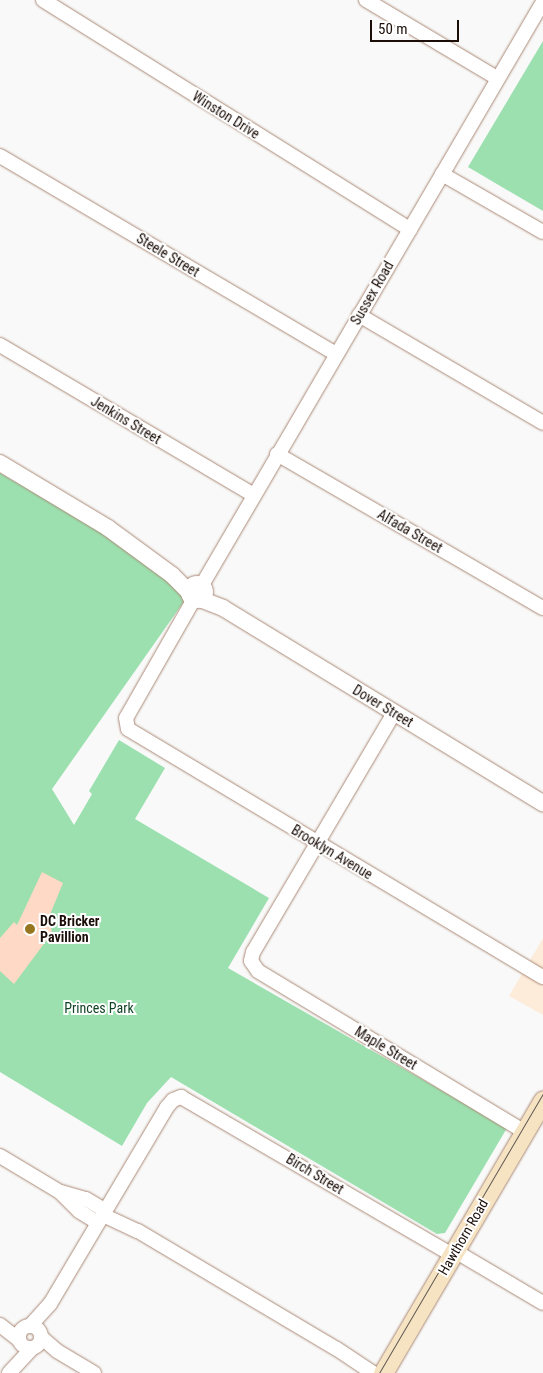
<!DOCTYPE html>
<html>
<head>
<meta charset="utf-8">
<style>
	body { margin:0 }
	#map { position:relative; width:543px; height:1373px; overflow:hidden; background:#f9f9f9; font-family:"Roboto Condensed",sans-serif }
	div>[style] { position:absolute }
	.commercial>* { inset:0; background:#fdecda }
	.green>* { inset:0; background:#9ce0af }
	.building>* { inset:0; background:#fed9c5 }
	.roads { filter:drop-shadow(0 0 1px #ab8976) drop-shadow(0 0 1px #ab8976) }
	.minor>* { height:14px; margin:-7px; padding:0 7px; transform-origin:7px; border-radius:7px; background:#fff }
	.minor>.ring { margin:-7px; padding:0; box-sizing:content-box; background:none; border:14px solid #fff; border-radius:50% }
	.tertiary>* { height:16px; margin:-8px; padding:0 8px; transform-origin:8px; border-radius:8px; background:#fff }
	.tertiary>.ring { margin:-8px; padding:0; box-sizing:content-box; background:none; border:16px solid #fff; border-radius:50% }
	.secondary>* { height:19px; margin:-9.5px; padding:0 9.5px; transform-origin:9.5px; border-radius:9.5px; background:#f5e3c2 }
	.tram>* { height:1px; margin:-0.5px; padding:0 0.5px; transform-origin:0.5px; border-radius:0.5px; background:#615954 }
	.dots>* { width:14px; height:14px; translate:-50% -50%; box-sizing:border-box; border:2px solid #fff; border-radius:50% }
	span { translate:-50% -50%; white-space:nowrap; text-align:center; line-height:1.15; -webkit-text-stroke:4px #fff; paint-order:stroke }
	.street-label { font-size:14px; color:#1b0e08 }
	.poi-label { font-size:14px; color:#1b0e08; font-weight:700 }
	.left { translate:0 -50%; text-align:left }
	.park-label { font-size:14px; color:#0f4424 }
	.scale { position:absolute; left:370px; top:20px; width:89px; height:22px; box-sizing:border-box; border:2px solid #1b0e08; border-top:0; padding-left:6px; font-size:15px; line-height:18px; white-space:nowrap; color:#1b0e08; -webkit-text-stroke:4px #fff; paint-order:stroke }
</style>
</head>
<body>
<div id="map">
	<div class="commercial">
		<i style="clip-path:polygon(543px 938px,543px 1015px,509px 996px)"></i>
	</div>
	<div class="green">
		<i style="clip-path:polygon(543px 41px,543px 211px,468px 167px)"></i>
		<i style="clip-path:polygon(0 473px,104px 534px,177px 587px,185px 600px,52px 789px,74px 825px,92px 794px,89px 791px,119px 740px,165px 768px,135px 819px,269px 898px,228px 968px,507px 1128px,445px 1233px,437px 1234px,171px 1077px,147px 1103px,122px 1146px,0 1072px)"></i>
	</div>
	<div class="building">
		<i style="clip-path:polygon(42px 872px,63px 883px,49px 917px,52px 933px,14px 984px,0 971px,0 938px,14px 922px,17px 925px)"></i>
	</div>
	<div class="roads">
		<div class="minor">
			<i style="left:43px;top:0;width:433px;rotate:32deg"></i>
			<i style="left:366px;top:0;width:152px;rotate:30.8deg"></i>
			<i style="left:0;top:156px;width:390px;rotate:30.5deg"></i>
			<i style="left:442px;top:174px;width:116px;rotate:29.9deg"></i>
			<i style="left:359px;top:315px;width:213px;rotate:30.4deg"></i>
			<i style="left:0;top:345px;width:293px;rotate:30.6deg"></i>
			<i style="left:277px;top:454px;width:307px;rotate:30.1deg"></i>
			<i style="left:202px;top:585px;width:675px;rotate:-59.68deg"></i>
			<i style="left:194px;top:599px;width:137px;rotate:119.7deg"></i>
			<i style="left:126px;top:718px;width:11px;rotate:80deg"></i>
			<i style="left:128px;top:729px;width:483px;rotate:30.9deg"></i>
			<i style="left:394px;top:713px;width:277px;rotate:120.5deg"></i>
			<i style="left:253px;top:952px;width:9px;rotate:103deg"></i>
			<i style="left:251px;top:961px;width:12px;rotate:55deg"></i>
			<i style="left:258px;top:971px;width:312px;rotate:31.1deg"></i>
			<i style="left:0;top:1156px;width:70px;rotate:31deg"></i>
			<i style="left:60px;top:1192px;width:27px;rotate:45deg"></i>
			<i style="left:79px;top:1211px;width:22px;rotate:32deg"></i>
			<i style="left:61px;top:1192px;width:26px;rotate:16deg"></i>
			<i style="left:86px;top:1199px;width:23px;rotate:31deg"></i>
			<i style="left:103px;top:1215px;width:38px;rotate:25deg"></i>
			<i style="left:138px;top:1231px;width:231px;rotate:30.7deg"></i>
			<i style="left:337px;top:1349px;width:43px;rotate:33.7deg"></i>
			<i style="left:455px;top:1251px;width:102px;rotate:30.6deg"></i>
			<i style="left:0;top:1325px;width:24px;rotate:38deg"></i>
			<i class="ring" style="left:19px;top:1326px;width:8px;height:8px"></i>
			<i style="left:30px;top:1326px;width:30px;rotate:-48deg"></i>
			<i style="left:50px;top:1304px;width:229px;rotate:-59.3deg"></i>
			<i style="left:167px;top:1107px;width:9px;rotate:-49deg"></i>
			<i style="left:173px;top:1100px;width:9px;rotate:-21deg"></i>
			<i style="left:181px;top:1097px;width:314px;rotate:30.2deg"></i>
			<i style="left:41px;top:1337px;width:21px;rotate:41deg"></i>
			<i style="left:57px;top:1351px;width:43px;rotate:30.7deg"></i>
			<i style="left:9px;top:1373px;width:34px;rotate:-47deg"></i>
		</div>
		<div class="tertiary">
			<i style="left:0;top:463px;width:126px;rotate:31deg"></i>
			<i style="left:108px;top:528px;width:79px;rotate:36.3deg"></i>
			<i style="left:172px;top:575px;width:24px;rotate:45deg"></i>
			<i class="ring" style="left:189px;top:584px;width:0;height:0"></i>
			<i style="left:200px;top:599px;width:25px;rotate:21deg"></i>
			<i style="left:223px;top:608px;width:375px;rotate:31.4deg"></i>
		</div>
		<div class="secondary">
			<i style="left:383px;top:1373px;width:316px;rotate:-59.6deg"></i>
		</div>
	</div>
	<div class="tram">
		<i style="left:379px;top:1373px;width:324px;rotate:-59.6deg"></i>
	</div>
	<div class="dots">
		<i style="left:30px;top:929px;background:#96761e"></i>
	</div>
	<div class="street-label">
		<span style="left:226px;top:115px;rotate:32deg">Winston Drive</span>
		<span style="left:168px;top:255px;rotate:31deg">Steele Street</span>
		<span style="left:372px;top:293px;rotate:-60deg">Sussex Road</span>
		<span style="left:126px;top:420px;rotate:31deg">Jenkins Street</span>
		<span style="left:410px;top:531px;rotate:30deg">Alfada Street</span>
		<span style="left:383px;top:706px;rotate:31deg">Dover Street</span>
		<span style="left:332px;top:852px;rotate:31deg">Brooklyn Avenue</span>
		<span style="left:386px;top:1048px;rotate:31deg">Maple Street</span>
		<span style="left:315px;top:1174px;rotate:31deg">Birch Street</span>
		<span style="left:463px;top:1237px;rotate:-60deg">Hawthorn Road</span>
	</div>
	<div class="poi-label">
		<span class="left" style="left:40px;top:929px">DC Bricker<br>Pavillion</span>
	</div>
	<div class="park-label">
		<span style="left:99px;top:1008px">Princes Park</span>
	</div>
	<div class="scale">50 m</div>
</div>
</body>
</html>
